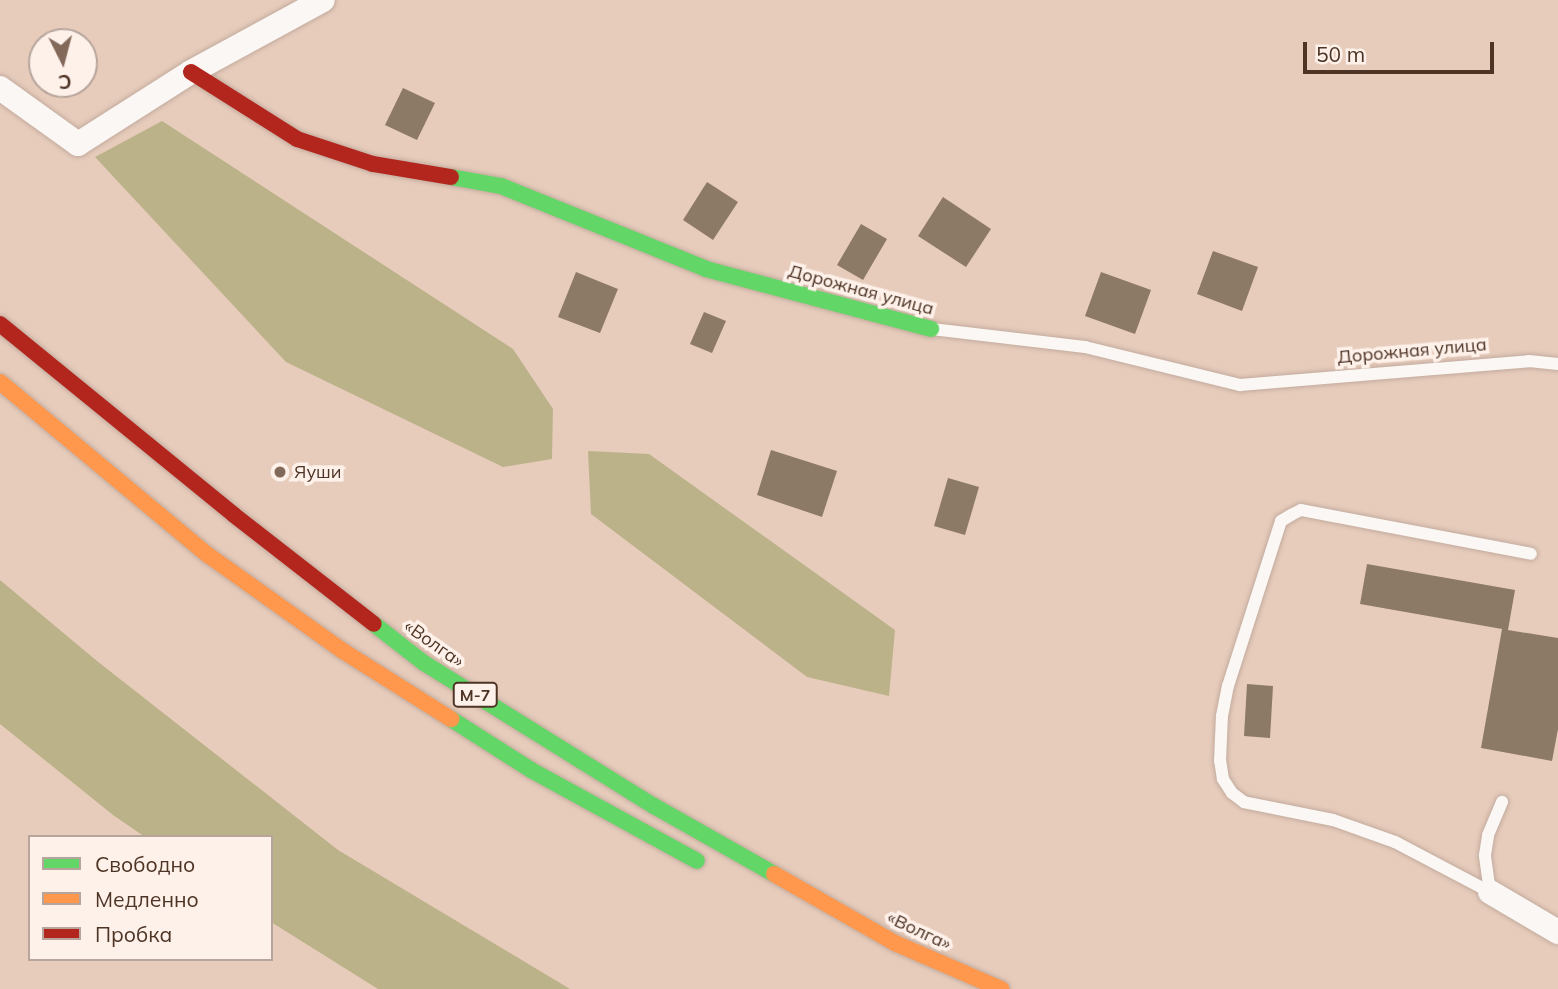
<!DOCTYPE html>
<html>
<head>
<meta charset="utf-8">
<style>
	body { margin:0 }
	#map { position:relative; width:1558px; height:989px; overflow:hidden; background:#e7ccbc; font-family:Mulish,sans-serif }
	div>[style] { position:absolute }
	.forest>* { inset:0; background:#bcb289 }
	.building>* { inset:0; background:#8c7966 }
	.roads { filter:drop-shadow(0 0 2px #c2ab9d) drop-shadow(0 0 2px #c2ab9d) }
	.lane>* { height:12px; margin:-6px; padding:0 6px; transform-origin:6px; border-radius:6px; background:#fbf7f5 }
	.street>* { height:24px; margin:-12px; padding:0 12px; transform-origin:12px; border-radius:12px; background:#fbf7f5 }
	.fast>* { height:16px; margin:-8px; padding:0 8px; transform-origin:8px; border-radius:8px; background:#63d668 }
	.slow>* { height:16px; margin:-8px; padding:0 8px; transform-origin:8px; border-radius:8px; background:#ff974d }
	.jam>* { height:16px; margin:-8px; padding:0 8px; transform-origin:8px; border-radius:8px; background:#b3261e }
	.dots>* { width:19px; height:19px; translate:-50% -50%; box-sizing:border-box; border:4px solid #fef1ea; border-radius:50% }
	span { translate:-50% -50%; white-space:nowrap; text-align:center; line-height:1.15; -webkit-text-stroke:7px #fef1ea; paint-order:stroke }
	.shield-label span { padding:2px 5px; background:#fef1ea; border:2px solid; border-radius:5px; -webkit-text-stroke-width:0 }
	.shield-label { font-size:16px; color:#4d3425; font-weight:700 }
	.street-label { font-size:18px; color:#4d3425 }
	.poi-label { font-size:18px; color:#4d3425 }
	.left { translate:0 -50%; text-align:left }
	.legend { position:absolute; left:28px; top:835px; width:245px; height:126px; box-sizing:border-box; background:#fef1ea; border:2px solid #b7a59b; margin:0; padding:9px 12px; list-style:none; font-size:21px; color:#4d3425 }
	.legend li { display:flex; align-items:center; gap:14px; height:35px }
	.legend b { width:35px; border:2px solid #b7a59b }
	.north { position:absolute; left:28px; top:28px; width:70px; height:70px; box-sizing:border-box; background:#fef1ea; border:2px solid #b7a59b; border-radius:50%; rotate:174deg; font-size:19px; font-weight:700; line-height:28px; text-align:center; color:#4d3425 }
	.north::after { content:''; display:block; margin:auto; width:24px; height:32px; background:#83695a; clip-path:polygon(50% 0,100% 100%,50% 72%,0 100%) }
	.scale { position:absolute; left:1303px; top:42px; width:191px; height:32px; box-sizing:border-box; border:4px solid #4d3425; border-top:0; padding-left:9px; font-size:21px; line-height:24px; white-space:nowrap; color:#4d3425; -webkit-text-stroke:5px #fef1ea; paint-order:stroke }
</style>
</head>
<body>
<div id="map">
	<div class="forest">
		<i style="clip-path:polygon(162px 121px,513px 349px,553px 409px,552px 459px,503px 467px,286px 362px,95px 157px)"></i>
		<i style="clip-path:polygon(588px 451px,649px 454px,895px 630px,889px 696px,807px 677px,591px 514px)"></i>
		<i style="clip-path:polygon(0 580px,97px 661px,338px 850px,570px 989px,378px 989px,271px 922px,271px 837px,145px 837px,113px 815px,0 724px)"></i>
	</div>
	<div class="building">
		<i style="clip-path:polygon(403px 88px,435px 103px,417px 140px,385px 125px)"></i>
		<i style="clip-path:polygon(707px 182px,738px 202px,713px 240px,683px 220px)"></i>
		<i style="clip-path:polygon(943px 197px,991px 229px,966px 267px,918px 236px)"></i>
		<i style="clip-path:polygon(861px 224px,887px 239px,863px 280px,837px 265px)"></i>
		<i style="clip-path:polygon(1213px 251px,1258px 267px,1242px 311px,1197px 294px)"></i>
		<i style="clip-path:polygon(576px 272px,618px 289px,600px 333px,558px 317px)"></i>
		<i style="clip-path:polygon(1101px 272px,1151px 290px,1135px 334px,1085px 316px)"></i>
		<i style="clip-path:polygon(704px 312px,726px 321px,712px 353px,690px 344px)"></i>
		<i style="clip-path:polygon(771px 450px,837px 471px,822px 517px,757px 495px)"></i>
		<i style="clip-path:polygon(948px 478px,979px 487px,965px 535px,934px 526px)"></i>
		<i style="clip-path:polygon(1367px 564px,1515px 590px,1508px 630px,1558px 638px,1558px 729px,1552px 761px,1481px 748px,1502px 629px,1360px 604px)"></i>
		<i style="clip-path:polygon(1247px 684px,1273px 686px,1270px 738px,1244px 736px)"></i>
	</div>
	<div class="roads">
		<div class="lane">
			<i style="left:932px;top:329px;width:154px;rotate:6.7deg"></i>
			<i style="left:1085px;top:347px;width:160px;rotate:13.8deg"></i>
			<i style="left:1240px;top:385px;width:290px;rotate:-4.7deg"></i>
			<i style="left:1529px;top:361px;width:29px;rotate:6deg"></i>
			<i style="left:1490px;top:892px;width:107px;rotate:-152.2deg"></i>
			<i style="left:1395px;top:842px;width:66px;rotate:-160.5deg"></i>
			<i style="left:1333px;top:820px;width:91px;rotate:-168.6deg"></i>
			<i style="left:1244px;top:802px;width:15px;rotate:-143deg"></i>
			<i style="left:1232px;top:793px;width:17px;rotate:-123deg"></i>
			<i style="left:1223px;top:779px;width:18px;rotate:-99deg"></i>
			<i style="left:1220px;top:761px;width:45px;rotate:-87.5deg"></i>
			<i style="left:1222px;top:716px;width:31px;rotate:-79deg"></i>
			<i style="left:1228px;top:686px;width:173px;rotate:-72.2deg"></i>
			<i style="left:1281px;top:521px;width:12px;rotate:-31deg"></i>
			<i style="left:1291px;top:515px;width:11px;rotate:-27deg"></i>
			<i style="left:1301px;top:510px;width:234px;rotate:10.8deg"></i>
			<i style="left:1490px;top:892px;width:37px;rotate:-98deg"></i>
			<i style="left:1485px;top:855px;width:20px;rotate:-81deg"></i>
			<i style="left:1488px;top:835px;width:36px;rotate:-67deg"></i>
		</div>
		<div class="street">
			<i style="left:0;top:88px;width:96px;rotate:35.7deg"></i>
			<i style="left:78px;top:144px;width:134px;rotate:-32.5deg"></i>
			<i style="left:191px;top:72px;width:150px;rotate:-28.6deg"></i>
			<i style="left:1490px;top:892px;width:79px;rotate:30.5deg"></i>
		</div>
		<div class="fast">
			<i style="left:451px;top:177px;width:51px;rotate:10.2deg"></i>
			<i style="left:501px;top:186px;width:221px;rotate:22deg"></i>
			<i style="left:706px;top:269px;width:233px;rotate:14.9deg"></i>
			<i style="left:374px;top:624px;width:63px;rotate:38deg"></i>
			<i style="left:424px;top:663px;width:271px;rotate:31.9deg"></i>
			<i style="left:654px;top:806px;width:138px;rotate:29.5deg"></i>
			<i style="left:451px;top:719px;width:95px;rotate:32.5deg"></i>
			<i style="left:531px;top:770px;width:189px;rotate:28.7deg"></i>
		</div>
		<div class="slow">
			<i style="left:0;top:382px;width:271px;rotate:39.8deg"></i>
			<i style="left:208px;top:555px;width:166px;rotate:35.4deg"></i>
			<i style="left:343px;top:651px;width:128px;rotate:32.2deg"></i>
			<i style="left:774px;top:874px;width:139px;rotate:29.7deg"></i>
			<i style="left:895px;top:943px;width:116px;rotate:23.5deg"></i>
		</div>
		<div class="jam">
			<i style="left:191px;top:72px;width:125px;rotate:32.3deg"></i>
			<i style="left:297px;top:139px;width:80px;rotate:18.2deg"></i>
			<i style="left:373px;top:164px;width:79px;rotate:9.5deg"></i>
			<i style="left:0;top:324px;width:302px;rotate:39.2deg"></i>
			<i style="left:234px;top:515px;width:177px;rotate:37.9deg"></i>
		</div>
	</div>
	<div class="dots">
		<i style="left:280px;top:472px;background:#83695a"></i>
	</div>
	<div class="shield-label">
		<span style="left:475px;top:695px">М-7</span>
	</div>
	<div class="street-label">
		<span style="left:861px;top:290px;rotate:15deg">Дорожная улица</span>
		<span style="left:1412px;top:351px;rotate:-5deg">Дорожная улица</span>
		<span style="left:434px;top:644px;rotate:35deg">«Волга»</span>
		<span style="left:919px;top:931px;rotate:25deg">«Волга»</span>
	</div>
	<div class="poi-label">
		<span class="left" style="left:294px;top:472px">Яуши</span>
	</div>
	<ul class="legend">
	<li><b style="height:9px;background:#63d668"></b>Свободно</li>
	<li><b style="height:9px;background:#ff974d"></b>Медленно</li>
	<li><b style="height:9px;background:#b3261e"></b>Пробка</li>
	</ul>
	<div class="north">С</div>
	<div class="scale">50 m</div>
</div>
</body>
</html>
